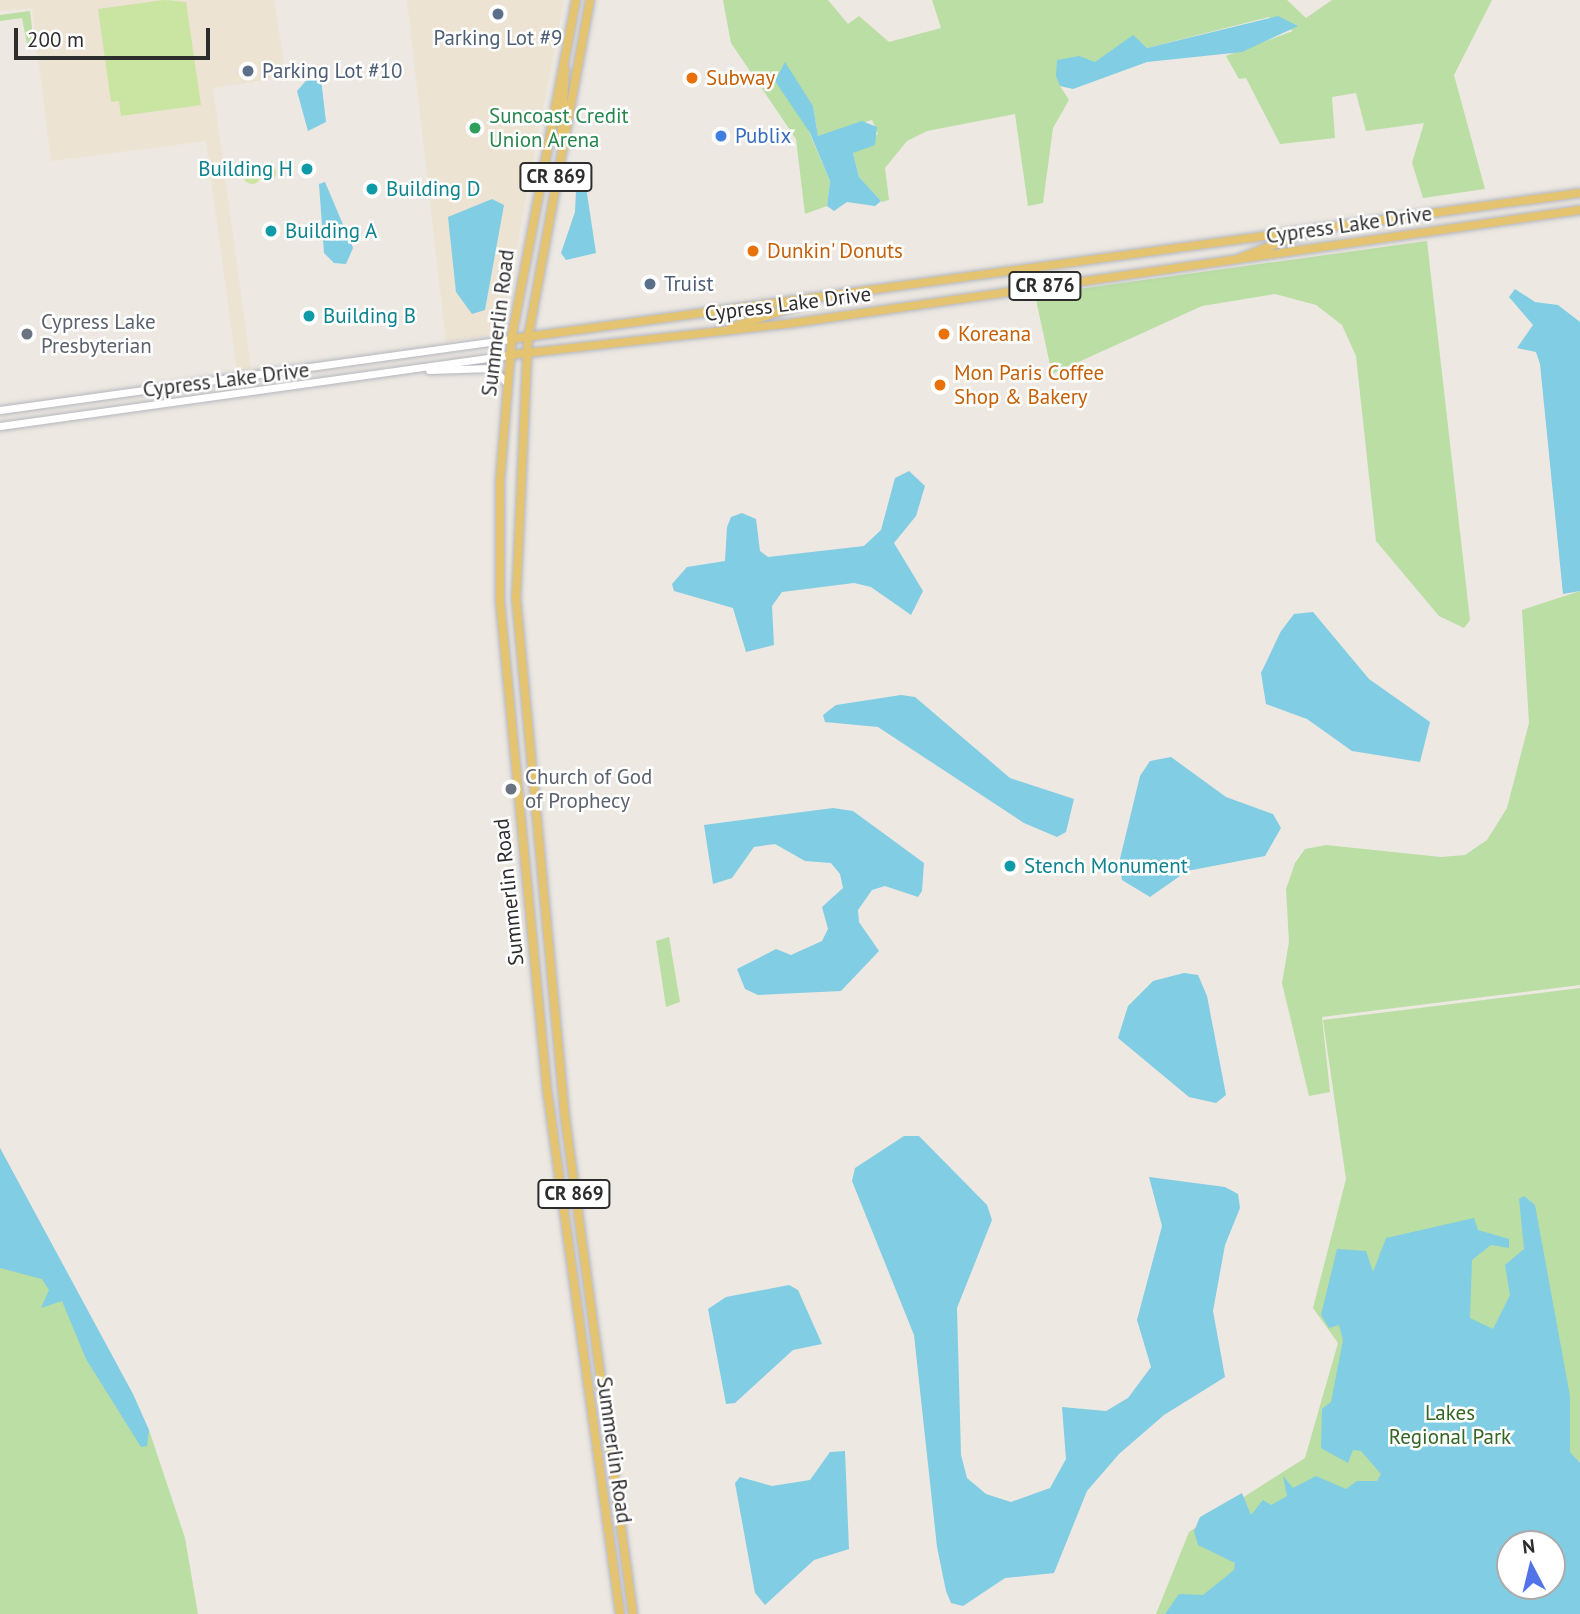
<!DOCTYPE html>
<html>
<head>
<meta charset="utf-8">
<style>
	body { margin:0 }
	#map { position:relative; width:1580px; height:1614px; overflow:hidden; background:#ede8e1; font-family:"PT Sans",sans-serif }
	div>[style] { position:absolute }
	.education>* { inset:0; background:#ece3d3 }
	.green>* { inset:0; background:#badea4 }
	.pitch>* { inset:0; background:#cae4a1 }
	.round { border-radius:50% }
	.water>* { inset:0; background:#80cde4 }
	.roads { filter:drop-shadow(0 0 2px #b5b7bf) drop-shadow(0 0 2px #b5b7bf) }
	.secondary>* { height:7px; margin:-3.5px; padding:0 3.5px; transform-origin:3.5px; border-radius:3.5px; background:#fff }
	.primary>* { height:8px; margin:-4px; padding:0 4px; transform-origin:4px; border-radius:4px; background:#e4c470 }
	.dots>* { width:19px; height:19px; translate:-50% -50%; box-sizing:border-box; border:4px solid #fff; border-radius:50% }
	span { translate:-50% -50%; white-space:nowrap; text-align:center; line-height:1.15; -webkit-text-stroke:5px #fff; paint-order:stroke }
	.shield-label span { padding:2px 5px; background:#fff; border:2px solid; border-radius:5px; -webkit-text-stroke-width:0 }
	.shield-label { font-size:19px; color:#2d2d2d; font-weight:700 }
	.service-label { font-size:21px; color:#4e5e75 }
	.left { translate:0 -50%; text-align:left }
	.food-label { font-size:21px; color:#c56008 }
	.leisure-label { font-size:21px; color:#27864d }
	.shop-label { font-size:21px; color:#366cbe }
	.culture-label { font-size:21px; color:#0d838f }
	.right { translate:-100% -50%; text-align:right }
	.street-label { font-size:21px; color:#2d2d2d }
	.worship-label { font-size:21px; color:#5b616d }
	.park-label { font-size:21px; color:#336523 }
	.north { position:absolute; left:1496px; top:1530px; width:70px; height:70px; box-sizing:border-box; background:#fff; border:2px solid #ababab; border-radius:50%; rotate:353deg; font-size:19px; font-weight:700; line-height:28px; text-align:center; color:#2d2d2d }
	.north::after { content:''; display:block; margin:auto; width:24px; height:32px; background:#5374e9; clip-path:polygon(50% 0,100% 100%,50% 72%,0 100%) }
	.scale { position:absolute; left:14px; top:28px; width:196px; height:32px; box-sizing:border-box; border:4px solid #2d2d2d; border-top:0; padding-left:9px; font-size:21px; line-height:24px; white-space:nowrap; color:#2d2d2d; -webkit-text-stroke:5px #fff; paint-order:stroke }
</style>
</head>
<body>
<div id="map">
	<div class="education">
		<i style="clip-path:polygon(0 0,274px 0,286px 77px,213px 88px,251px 369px,237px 371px,206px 141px,51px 161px,32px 8px,0 11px)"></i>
		<i style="clip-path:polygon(407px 0,564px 0,500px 334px,446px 342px)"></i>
	</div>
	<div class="green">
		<i style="clip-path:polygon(723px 0,828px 0,848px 24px,859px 16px,889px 42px,941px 28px,932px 0,1287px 0,1306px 18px,1332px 0,1492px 0,1454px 75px,1485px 189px,1423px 198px,1412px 163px,1424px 123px,1366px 131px,1356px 93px,1332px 97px,1335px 138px,1280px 144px,1246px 78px,1239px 79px,1226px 56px,1293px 31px,1269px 17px,1147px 48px,1137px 39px,1095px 62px,1057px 60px,1060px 86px,1069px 100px,1053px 128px,1043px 203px,1028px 206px,1015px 114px,927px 131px,907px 141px,885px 168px,889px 200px,882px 202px,859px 177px,853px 153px,878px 134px,872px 120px,818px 136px,813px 106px,775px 81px,803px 118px,830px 181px,827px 206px,805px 214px,796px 139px,731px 43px)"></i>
		<i style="clip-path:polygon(30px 11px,34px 46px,28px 49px,22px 18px,0 21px,0 15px)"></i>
		<i style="clip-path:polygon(1427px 241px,1470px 620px,1464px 628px,1439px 616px,1376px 541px,1356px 356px,1342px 325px,1316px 305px,1275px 294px,1202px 306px,1052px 374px,1035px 295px)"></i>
		<i style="clip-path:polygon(1580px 591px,1580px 985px,1322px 1017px,1330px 1092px,1309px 1096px,1282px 983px,1289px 942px,1286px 889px,1295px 863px,1305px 849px,1326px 845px,1441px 857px,1465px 855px,1487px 840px,1507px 808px,1529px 723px,1522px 610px)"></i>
		<i style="clip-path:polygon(669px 937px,680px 1002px,666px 1007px,656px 941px)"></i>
		<i style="clip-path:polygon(evenodd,1580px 988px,1580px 1614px,1156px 1614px,1189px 1532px,1305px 1458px,1338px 1343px,1313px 1308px,1346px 1179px,1323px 1020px,1580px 988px,1510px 1544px,1552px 1544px,1552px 1586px,1510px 1586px,1510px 1544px)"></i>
		<i style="clip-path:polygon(0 1148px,149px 1430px,185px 1538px,198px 1614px,0 1614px)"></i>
	</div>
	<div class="pitch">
		<i style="clip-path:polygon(164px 0,186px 2px,201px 105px,121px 116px,119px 101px,111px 102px,98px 9px)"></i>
		<i class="round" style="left:258px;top:164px;width:18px;height:18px"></i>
		<i class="round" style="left:243px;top:166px;width:18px;height:18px"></i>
	</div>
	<div class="water">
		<i style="clip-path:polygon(1278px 16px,1298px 26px,1242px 52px,1147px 62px,1073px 89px,1060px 86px,1056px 76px,1057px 60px,1079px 56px,1095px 62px,1133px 35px,1147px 48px)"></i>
		<i style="clip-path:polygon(785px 62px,813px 106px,818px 136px,862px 121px,877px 127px,875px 145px,853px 153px,859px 177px,881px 201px,875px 206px,847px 202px,834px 211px,827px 206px,830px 181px,810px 133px,775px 81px)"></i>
		<i style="clip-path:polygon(311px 75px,321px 79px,326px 122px,308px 131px,297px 91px)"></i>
		<i style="clip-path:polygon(583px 167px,596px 253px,566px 260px,561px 253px,575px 212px,577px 168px)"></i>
		<i style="clip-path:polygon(325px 182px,353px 248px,346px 264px,334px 263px,324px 253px,319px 184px)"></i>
		<i style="clip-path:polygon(492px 199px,504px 205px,485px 310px,472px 314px,456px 292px,448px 217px)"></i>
		<i style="clip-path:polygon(1515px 289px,1535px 302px,1558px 305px,1580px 322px,1580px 591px,1563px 594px,1540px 364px,1536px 352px,1517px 348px,1533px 325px,1509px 297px)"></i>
		<i style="clip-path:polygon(909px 471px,925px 486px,916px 516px,894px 543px,923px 591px,911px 615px,871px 587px,854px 583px,782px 592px,772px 606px,774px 645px,746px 652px,733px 608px,674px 591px,672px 584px,687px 567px,725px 561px,727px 527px,731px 517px,742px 513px,756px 519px,760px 551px,768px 557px,864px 546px,881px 530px,895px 478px)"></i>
		<i style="clip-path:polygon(1313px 612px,1369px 679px,1430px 722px,1420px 762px,1352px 751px,1307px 719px,1266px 704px,1261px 673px,1281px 631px,1294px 614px)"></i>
		<i style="clip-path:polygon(901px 695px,915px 697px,1010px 778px,1074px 799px,1066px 832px,1057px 837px,1024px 823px,878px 727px,825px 722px,823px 715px,836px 705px)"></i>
		<i style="clip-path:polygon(1171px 757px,1226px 797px,1273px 814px,1281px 828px,1265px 856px,1187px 871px,1150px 897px,1122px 880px,1119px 863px,1140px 776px,1150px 761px)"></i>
		<i style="clip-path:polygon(833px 808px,853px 811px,924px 863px,922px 891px,918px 897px,885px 886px,872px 890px,858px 910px,859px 922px,879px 951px,841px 991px,758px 995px,745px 989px,737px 969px,776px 949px,791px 955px,822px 941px,828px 929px,822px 907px,843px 888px,840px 874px,831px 863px,805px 861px,775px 844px,754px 847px,732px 878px,713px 884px,704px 825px)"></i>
		<i style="clip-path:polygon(1184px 973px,1198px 975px,1207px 996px,1226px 1095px,1216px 1103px,1189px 1097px,1118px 1038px,1128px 1006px,1153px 981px)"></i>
		<i style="clip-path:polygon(904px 1136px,919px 1136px,987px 1205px,992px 1220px,957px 1308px,961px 1455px,967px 1478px,986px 1494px,1011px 1502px,1050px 1488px,1066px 1459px,1062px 1407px,1106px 1411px,1128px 1398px,1151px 1367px,1137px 1320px,1162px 1226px,1149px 1177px,1225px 1187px,1238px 1194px,1240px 1208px,1225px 1245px,1213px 1311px,1225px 1377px,1164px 1415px,1119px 1454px,1087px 1491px,1054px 1573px,1005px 1578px,963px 1606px,951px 1603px,946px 1591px,937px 1547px,914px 1335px,852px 1181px,855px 1168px)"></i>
		<i style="clip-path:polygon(0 1148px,133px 1394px,149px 1430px,147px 1446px,141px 1447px,86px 1359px,62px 1301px,41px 1308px,49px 1290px,42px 1279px,0 1268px)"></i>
		<i style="clip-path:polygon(evenodd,1524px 1196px,1535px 1205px,1570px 1396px,1570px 1452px,1580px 1463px,1580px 1614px,1165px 1614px,1179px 1594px,1203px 1595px,1234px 1570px,1235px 1563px,1198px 1545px,1194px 1531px,1200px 1517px,1242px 1493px,1251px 1515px,1263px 1500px,1271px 1505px,1287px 1496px,1283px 1476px,1293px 1488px,1316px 1476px,1346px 1489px,1357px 1481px,1377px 1481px,1381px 1474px,1361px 1451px,1353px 1450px,1348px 1463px,1321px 1448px,1322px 1409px,1331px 1402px,1343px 1340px,1339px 1325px,1329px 1328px,1321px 1315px,1337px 1249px,1366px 1251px,1373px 1272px,1386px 1238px,1474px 1218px,1478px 1230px,1509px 1239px,1509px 1248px,1491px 1245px,1472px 1260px,1470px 1318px,1493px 1329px,1510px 1295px,1505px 1265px,1524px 1249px,1519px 1199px,1524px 1196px,1552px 1544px,1552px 1586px,1510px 1586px,1510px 1544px,1552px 1544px)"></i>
		<i style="clip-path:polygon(789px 1285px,798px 1290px,822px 1344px,793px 1350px,735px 1403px,726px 1404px,708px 1309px,726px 1297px)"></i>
		<i style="clip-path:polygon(845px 1451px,849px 1549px,814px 1560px,765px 1605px,755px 1593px,735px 1483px,740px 1477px,772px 1486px,810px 1480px,830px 1452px)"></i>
	</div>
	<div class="roads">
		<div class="secondary">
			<i style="left:429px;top:370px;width:63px;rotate:-1.8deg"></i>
			<i style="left:492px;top:368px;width:21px;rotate:45deg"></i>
			<i style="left:0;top:410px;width:516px;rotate:-7.91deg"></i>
			<i style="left:0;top:426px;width:514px;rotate:-7.94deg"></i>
		</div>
		<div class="primary">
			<i style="left:576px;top:0;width:341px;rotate:100.8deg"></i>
			<i style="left:512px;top:335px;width:147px;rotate:94.7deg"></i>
			<i style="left:500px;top:482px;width:119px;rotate:90deg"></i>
			<i style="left:500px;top:601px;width:497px;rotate:84.5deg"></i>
			<i style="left:548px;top:1096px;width:523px;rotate:82.09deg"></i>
			<i style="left:590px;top:0;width:343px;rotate:100.4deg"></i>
			<i style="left:528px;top:337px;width:260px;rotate:92.6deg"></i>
			<i style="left:516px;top:597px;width:522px;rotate:84.62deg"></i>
			<i style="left:565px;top:1117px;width:502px;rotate:82.21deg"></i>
			<i style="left:561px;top:139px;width:70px;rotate:-86.7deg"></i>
			<i style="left:1240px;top:258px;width:69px;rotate:-21.3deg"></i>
			<i style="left:732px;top:327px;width:87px;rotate:-18deg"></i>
			<i style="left:511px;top:339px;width:1079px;rotate:-7.78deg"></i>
			<i style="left:509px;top:355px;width:286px;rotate:-6.4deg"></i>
			<i style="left:793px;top:323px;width:795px;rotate:-8.17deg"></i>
		</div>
	</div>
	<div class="dots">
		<i style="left:498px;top:14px;background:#5c6f8a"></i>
		<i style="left:248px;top:71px;background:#5c6f8a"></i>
		<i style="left:692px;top:78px;background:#e8710a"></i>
		<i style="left:475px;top:128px;background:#2e9e5b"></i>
		<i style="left:721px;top:136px;background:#3f7fe0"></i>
		<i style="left:307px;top:169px;background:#0f9aa8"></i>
		<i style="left:372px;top:189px;background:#0f9aa8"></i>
		<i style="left:271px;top:231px;background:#0f9aa8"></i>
		<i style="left:753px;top:251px;background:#e8710a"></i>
		<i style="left:650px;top:284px;background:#5c6f8a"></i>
		<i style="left:309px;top:316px;background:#0f9aa8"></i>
		<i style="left:27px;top:334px;background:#6b7280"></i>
		<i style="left:944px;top:334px;background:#e8710a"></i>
		<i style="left:940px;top:385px;background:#e8710a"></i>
		<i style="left:511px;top:789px;background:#6b7280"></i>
		<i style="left:1010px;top:866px;background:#0f9aa8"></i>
	</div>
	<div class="shield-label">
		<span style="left:556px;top:177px">CR 869</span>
		<span style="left:1045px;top:286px">CR 876</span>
		<span style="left:574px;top:1194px">CR 869</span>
	</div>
	<div class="service-label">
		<span style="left:498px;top:38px">Parking Lot #9</span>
		<span class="left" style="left:262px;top:71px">Parking Lot #10</span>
		<span class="left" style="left:664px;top:284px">Truist</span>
	</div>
	<div class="food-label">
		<span class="left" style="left:706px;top:78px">Subway</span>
		<span class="left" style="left:767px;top:251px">Dunkin' Donuts</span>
		<span class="left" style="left:958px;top:334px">Koreana</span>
		<span class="left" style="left:954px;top:385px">Mon Paris Coffee<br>Shop &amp; Bakery</span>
	</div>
	<div class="leisure-label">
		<span class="left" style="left:489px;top:128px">Suncoast Credit<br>Union Arena</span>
	</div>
	<div class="shop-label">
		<span class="left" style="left:735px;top:136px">Publix</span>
	</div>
	<div class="culture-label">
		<span class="right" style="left:293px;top:169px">Building H</span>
		<span class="left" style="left:386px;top:189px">Building D</span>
		<span class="left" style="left:285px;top:231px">Building A</span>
		<span class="left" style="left:323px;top:316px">Building B</span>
		<span class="left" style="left:1024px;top:866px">Stench Monument</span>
	</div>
	<div class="street-label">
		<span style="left:1349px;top:225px;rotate:-8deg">Cypress Lake Drive</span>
		<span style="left:788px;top:304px;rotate:-7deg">Cypress Lake Drive</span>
		<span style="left:498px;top:323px;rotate:-83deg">Summerlin Road</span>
		<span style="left:226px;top:380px;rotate:-7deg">Cypress Lake Drive</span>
		<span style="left:509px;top:892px;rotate:-96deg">Summerlin Road</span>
		<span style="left:614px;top:1450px;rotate:82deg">Summerlin Road</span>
	</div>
	<div class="worship-label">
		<span class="left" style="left:41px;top:334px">Cypress Lake<br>Presbyterian</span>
		<span class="left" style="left:525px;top:789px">Church of God<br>of Prophecy</span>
	</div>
	<div class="park-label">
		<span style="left:1450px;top:1425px">Lakes<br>Regional Park</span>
	</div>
	<div class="north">N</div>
	<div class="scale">200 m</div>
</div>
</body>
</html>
